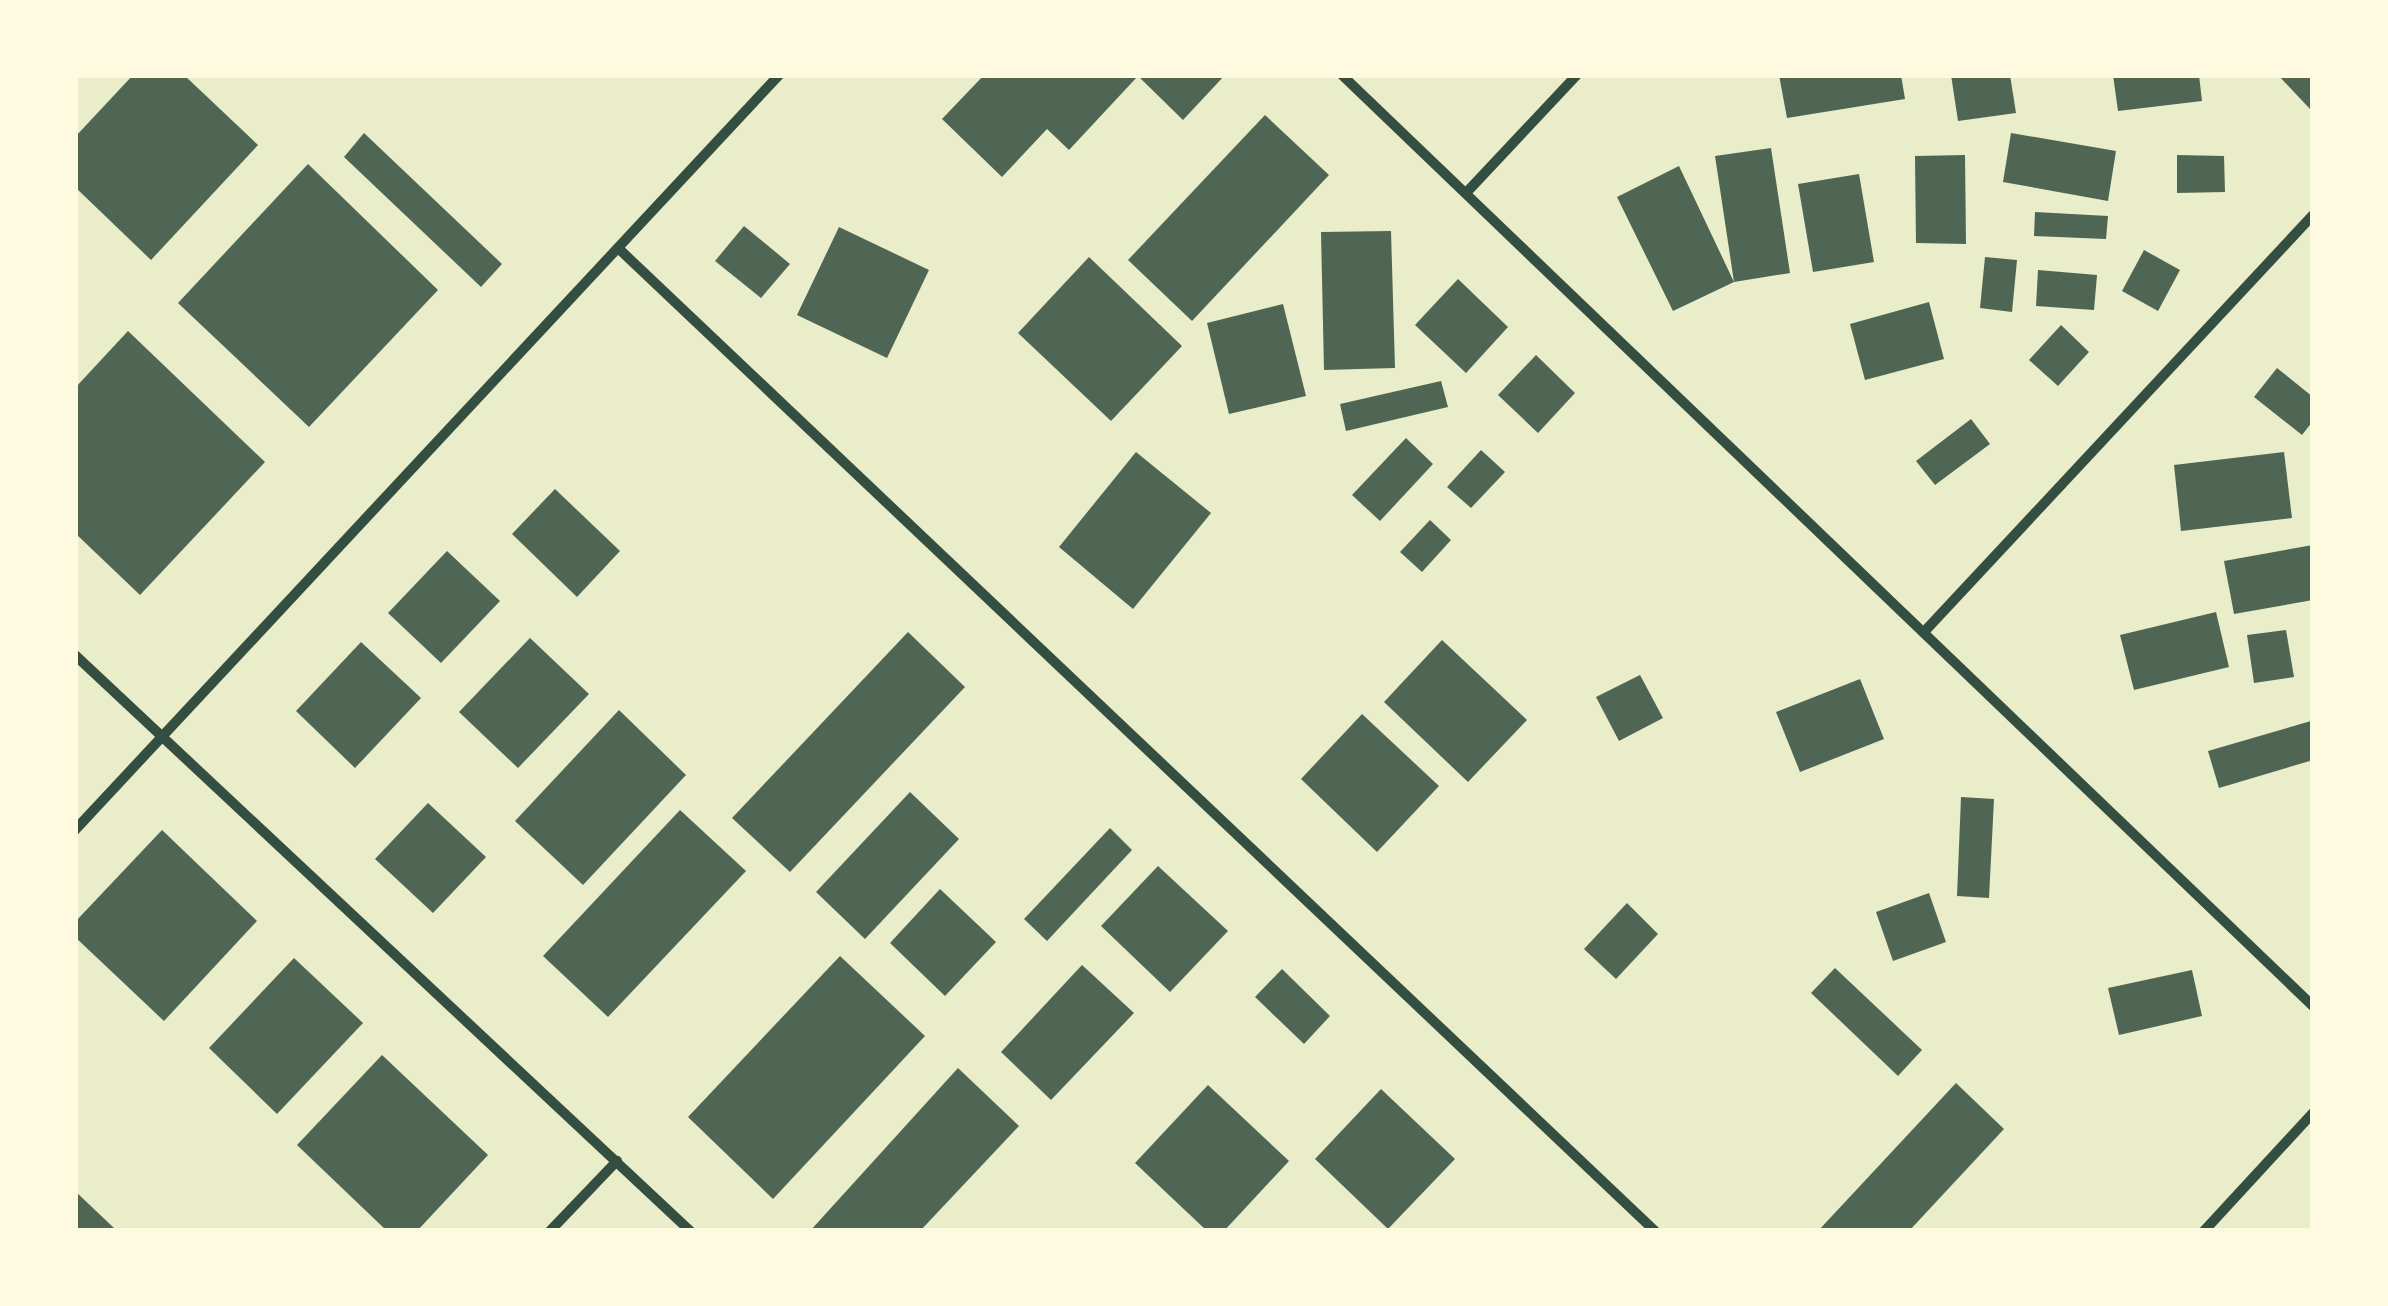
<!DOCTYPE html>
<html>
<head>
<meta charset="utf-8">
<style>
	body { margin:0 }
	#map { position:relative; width:2388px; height:1306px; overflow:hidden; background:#e9edc9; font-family:Figtree,sans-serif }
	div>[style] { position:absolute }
	.building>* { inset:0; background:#4f6655 }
	.minor>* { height:10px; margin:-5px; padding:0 5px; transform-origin:5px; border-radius:5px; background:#344e41 }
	span { translate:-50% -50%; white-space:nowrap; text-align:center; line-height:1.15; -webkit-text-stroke:9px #fefae0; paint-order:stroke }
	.frame { position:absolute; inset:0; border:78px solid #fefae0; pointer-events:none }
</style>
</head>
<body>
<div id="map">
	<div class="building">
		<i style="clip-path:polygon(133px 75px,184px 75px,258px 145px,151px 260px,75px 187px,75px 137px)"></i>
		<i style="clip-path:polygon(984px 75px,1225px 75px,1183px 120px,1138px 76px,1069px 150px,1047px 129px,1002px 177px,942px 119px)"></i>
		<i style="clip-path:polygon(1779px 75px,1901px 75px,1905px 99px,1787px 118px)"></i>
		<i style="clip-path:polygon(1951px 75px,2010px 75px,2016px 113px,1958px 121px)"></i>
		<i style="clip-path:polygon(2113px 75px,2199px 75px,2202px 101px,2118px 111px)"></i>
		<i style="clip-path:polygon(2278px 75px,2313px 75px,2313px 106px,2310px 109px)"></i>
		<i style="clip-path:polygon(1265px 115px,1329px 175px,1192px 321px,1128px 260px)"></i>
		<i style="clip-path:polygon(364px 133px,502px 264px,481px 287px,344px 157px)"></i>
		<i style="clip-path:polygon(2011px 133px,2116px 151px,2108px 201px,2003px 182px)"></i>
		<i style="clip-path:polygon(1771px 148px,1790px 273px,1734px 282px,1673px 311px,1617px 197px,1679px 166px,1734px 282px,1715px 156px)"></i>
		<i style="clip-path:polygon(1965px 155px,1966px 244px,1916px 243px,1915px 156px)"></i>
		<i style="clip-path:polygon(2177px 155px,2224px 156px,2225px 192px,2177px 193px)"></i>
		<i style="clip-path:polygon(308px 164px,438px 290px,309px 427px,178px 303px)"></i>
		<i style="clip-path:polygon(1859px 174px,1874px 262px,1813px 272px,1798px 184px)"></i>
		<i style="clip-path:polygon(2035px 212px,2108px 216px,2106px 239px,2034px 236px)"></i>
		<i style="clip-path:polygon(744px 226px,790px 264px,761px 298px,715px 261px)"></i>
		<i style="clip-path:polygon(839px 227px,929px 270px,887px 358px,797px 315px)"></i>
		<i style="clip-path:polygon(1391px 231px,1395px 368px,1324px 370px,1321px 232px)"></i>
		<i style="clip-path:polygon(2144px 250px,2180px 270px,2158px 311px,2122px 291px)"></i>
		<i style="clip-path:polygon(1089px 257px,1182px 346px,1111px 421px,1018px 333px)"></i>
		<i style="clip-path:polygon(1985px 257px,2017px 260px,2012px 312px,1980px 308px)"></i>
		<i style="clip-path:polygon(2038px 270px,2097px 275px,2094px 310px,2036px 306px)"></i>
		<i style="clip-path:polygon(1458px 279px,1508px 327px,1466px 373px,1415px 325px)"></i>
		<i style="clip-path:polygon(1929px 302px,1944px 359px,1865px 380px,1850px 324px)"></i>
		<i style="clip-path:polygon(1283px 304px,1306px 396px,1229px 414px,1207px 323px)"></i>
		<i style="clip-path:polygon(2061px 325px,2089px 352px,2058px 386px,2029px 360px)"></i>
		<i style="clip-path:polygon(128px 331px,265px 462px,140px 595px,75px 533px,75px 388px)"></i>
		<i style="clip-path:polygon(1536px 355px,1575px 393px,1538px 433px,1498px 395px)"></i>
		<i style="clip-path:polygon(2277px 368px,2313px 397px,2313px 421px,2302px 435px,2254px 397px)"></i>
		<i style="clip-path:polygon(1441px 381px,1448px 407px,1346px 431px,1340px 404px)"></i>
		<i style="clip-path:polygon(1971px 419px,1990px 444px,1935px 485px,1916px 461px)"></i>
		<i style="clip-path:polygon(1406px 438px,1433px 464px,1380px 521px,1352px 495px)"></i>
		<i style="clip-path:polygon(1481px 450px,1505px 472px,1471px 508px,1447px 487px)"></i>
		<i style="clip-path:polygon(1136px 452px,1211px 513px,1133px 609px,1059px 547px)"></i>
		<i style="clip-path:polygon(2284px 452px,2292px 518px,2181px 531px,2174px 465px)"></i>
		<i style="clip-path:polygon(555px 489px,620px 551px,577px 597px,512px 534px)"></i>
		<i style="clip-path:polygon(1430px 520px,1451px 540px,1422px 572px,1400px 552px)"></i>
		<i style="clip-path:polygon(2313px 545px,2313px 600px,2234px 614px,2224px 561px)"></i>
		<i style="clip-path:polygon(447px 551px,500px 601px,441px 663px,388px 613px)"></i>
		<i style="clip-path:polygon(2216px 612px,2229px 667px,2134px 690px,2120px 635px)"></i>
		<i style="clip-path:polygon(2286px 630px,2294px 677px,2254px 683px,2247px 635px)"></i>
		<i style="clip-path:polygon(908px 632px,965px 687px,790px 872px,732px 818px)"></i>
		<i style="clip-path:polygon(530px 638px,589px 694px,518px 768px,459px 712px)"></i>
		<i style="clip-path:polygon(1442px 640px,1527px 720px,1468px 782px,1384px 702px)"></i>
		<i style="clip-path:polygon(361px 642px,421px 698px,355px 768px,296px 711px)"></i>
		<i style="clip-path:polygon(1640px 675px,1663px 718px,1619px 741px,1596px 697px)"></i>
		<i style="clip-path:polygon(1860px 679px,1884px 739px,1800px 772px,1776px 712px)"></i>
		<i style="clip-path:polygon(619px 710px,686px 775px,583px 885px,515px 821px)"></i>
		<i style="clip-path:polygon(1362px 714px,1439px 786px,1377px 852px,1301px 779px)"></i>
		<i style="clip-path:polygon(2311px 721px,2313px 760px,2219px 788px,2208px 751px)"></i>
		<i style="clip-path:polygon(910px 792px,959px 839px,865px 939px,816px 892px)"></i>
		<i style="clip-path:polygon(1961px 797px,1994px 799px,1989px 898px,1957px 896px)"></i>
		<i style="clip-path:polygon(428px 803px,486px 857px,433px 913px,375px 859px)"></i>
		<i style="clip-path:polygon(680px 810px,746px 871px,608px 1017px,543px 956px)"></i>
		<i style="clip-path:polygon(1110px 828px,1132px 850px,1047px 941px,1024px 919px)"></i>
		<i style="clip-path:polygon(162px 830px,257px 921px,164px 1021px,75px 937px,75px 922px)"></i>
		<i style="clip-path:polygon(1158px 866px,1228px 931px,1170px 992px,1101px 926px)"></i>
		<i style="clip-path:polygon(940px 889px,996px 942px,945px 996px,890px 943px)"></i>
		<i style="clip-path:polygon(1929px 893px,1946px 942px,1893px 961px,1876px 912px)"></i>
		<i style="clip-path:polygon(1627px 903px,1658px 934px,1616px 979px,1584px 949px)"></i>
		<i style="clip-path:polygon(840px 956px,925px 1036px,773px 1199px,688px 1117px)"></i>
		<i style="clip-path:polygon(294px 958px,363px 1023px,277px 1114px,209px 1048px)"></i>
		<i style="clip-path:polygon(1082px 965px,1134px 1013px,1051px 1100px,1001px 1052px)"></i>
		<i style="clip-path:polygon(1835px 968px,1922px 1050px,1898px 1076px,1811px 993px)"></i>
		<i style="clip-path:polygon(1282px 969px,1330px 1016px,1304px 1044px,1255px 997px)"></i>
		<i style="clip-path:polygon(2192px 970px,2202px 1016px,2119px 1035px,2108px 988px)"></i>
		<i style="clip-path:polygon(382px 1055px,488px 1155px,417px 1231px,387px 1231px,297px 1145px)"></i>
		<i style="clip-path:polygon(958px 1068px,1019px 1126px,920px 1231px,810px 1231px)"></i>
		<i style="clip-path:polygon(1956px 1083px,2004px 1129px,1909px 1231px,1818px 1231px)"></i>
		<i style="clip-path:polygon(1208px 1085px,1289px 1161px,1224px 1231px,1207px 1231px,1135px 1163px)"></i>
		<i style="clip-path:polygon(1381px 1089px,1455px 1159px,1388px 1229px,1315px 1159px)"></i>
		<i style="clip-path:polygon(75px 1191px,114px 1228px,111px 1231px,75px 1231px)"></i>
	</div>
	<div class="minor">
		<i style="left:1342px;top:75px;width:1345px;rotate:43.8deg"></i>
		<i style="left:1466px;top:193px;width:162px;rotate:-46.8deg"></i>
		<i style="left:618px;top:248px;width:1429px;rotate:43.47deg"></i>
		<i style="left:1924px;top:632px;width:570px;rotate:-46.99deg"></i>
		<i style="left:75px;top:655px;width:843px;rotate:43.12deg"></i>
		<i style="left:75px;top:830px;width:1032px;rotate:-47deg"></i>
		<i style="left:550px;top:1231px;width:97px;rotate:-46.3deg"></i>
		<i style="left:2204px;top:1231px;width:161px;rotate:-47.3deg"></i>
	</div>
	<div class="frame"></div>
</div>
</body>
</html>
